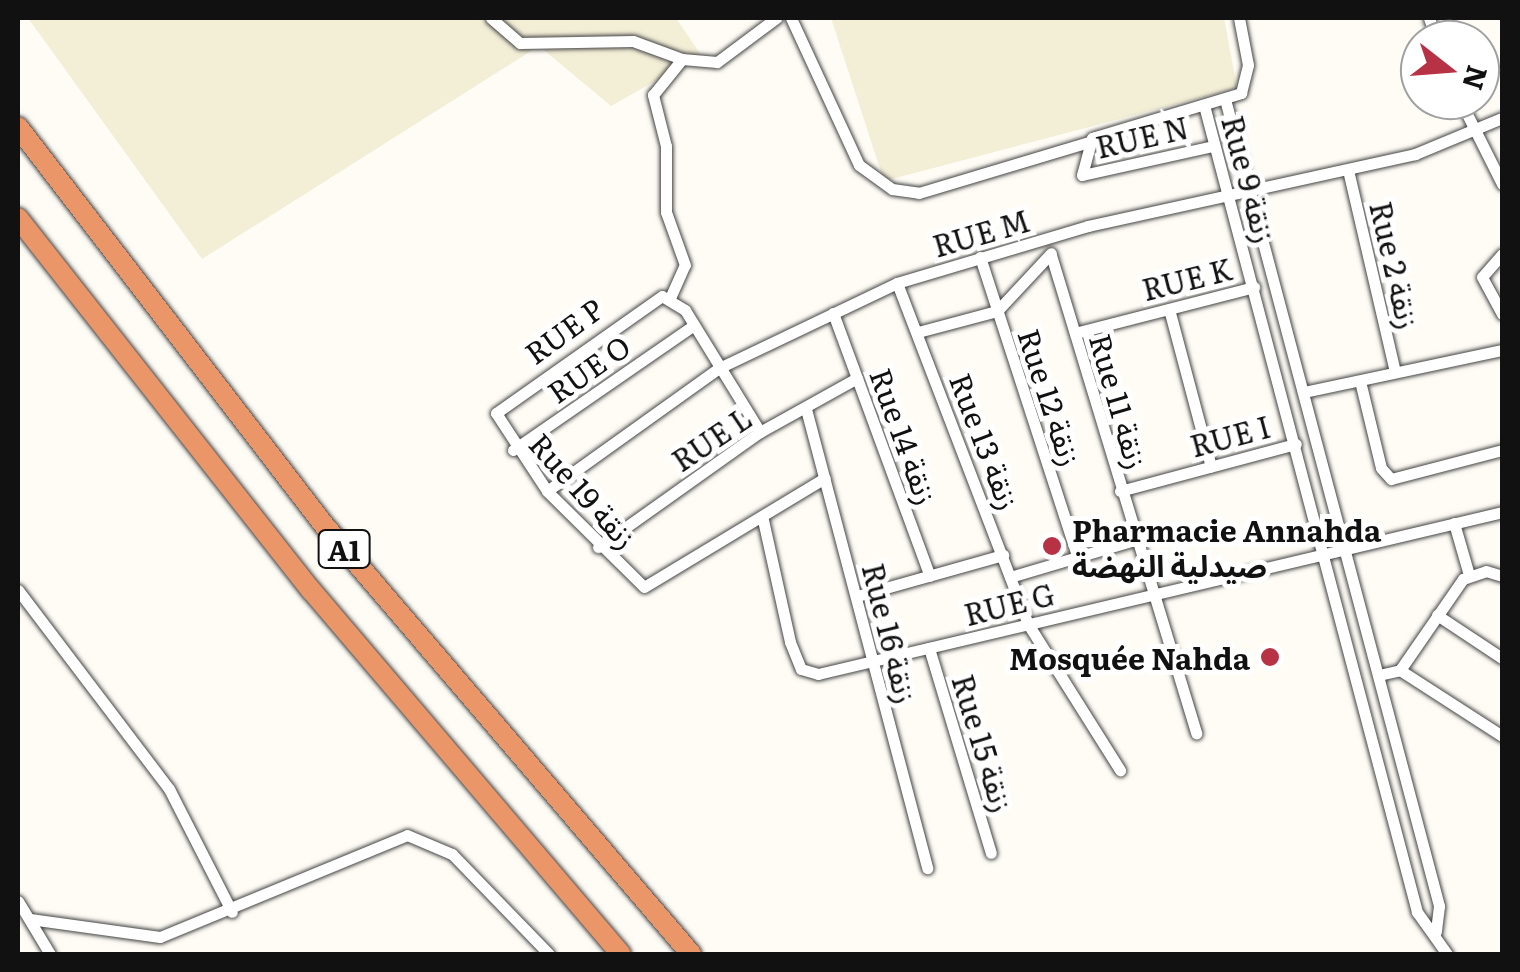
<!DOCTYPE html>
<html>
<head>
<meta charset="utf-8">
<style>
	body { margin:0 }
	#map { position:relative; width:1520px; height:972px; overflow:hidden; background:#fefcf5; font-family:Literata,"Noto Sans Arabic",serif }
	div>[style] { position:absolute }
	.farmland>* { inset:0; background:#f3eed6 }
	.roads { filter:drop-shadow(0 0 2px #444) drop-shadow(0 0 2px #444) }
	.street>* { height:11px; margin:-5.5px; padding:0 5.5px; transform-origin:5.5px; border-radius:5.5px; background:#fff }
	.highway>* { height:20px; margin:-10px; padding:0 10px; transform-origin:10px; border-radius:10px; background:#ea9668 }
	.dots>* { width:28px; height:28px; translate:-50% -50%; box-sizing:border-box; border:5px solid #fff; border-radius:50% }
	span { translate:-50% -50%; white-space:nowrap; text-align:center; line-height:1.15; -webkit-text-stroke:10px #fff; paint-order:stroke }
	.shield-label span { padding:2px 8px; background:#fff; border:2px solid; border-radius:8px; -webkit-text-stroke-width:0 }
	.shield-label { font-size:28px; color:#111; font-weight:700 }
	.street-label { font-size:30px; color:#111 }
	.poi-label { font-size:30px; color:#111; font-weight:700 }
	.left { translate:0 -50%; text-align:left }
	.right { translate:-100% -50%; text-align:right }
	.frame { position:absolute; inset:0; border:20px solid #111; pointer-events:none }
	.north { position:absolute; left:1400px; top:20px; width:100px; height:100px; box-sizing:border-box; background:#fff; border:2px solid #a0a0a0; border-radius:50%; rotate:107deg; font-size:28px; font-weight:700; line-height:40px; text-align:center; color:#111 }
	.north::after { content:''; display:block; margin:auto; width:35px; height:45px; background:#b83246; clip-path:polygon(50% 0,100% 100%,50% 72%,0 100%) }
</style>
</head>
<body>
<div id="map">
	<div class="farmland">
		<i style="clip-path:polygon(28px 18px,676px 18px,701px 55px,611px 106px,539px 46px,202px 259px)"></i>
		<i style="clip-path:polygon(831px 18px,1224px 18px,1237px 88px,884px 181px)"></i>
	</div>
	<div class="roads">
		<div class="street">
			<i style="left:491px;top:18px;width:38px;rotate:41deg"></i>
			<i style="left:520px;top:43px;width:113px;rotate:-1deg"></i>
			<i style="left:633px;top:41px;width:52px;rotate:20.2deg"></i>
			<i style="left:791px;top:18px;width:162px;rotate:65.2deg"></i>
			<i style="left:859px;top:165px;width:41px;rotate:36deg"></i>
			<i style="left:892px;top:189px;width:27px;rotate:8deg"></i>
			<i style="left:919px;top:193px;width:177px;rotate:-16.7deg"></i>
			<i style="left:1429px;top:18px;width:23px;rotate:70deg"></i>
			<i style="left:1460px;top:100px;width:94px;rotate:63.4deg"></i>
			<i style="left:1226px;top:103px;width:831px;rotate:75.14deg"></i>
			<i style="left:1439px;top:906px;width:26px;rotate:97deg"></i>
			<i style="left:1205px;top:109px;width:831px;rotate:75.21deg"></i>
			<i style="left:1417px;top:912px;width:52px;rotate:54.5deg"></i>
			<i style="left:1213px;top:146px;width:134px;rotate:167.5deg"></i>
			<i style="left:1082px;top:175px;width:38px;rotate:-75deg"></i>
			<i style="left:1092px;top:138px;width:156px;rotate:-16.8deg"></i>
			<i style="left:1241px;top:93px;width:29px;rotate:-76deg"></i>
			<i style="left:1248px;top:65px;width:48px;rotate:-100.8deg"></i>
			<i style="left:1348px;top:170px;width:207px;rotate:76.9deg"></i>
			<i style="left:1502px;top:254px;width:30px;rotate:131deg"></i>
			<i style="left:1482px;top:277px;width:42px;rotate:61.6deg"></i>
			<i style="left:1051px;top:255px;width:500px;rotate:73.1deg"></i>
			<i style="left:980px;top:257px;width:310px;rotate:72deg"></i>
			<i style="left:897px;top:283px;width:365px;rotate:69deg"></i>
			<i style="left:1028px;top:624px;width:173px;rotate:57.8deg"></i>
			<i style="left:670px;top:298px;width:36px;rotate:-66deg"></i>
			<i style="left:685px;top:265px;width:56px;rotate:-109.7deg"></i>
			<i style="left:666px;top:212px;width:66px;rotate:-90deg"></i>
			<i style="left:666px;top:146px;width:53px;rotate:-104.3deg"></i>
			<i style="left:653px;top:95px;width:46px;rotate:-51.1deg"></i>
			<i style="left:682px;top:59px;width:35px;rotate:5deg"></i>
			<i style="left:717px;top:62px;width:74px;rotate:-36.7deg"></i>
			<i style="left:1169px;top:309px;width:163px;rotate:75.1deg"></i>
			<i style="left:833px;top:313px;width:280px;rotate:69.8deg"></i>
			<i style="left:918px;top:332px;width:82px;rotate:-14.9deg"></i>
			<i style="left:997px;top:311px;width:79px;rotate:-47deg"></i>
			<i style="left:1075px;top:333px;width:185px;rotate:-14.4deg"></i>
			<i style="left:1360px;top:381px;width:89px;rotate:76.4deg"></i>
			<i style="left:1381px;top:468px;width:15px;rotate:48deg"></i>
			<i style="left:1391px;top:479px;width:115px;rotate:-14.6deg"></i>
			<i style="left:1304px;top:392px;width:202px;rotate:-12deg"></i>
			<i style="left:806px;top:409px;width:475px;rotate:75.2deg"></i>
			<i style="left:760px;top:432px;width:143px;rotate:-121.6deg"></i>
			<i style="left:685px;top:310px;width:27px;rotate:-149deg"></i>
			<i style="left:662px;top:296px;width:203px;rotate:144.8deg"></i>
			<i style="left:496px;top:413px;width:93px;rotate:56.8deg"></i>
			<i style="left:547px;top:491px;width:136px;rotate:44.7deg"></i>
			<i style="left:644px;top:587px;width:211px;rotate:-31.1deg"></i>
			<i style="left:513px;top:450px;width:216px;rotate:-34.6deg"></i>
			<i style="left:547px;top:491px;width:211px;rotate:-35.6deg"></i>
			<i style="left:719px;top:368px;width:197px;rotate:-25.5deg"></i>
			<i style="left:897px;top:283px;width:199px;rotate:-16.6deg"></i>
			<i style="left:1088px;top:226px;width:335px;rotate:-12.4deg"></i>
			<i style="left:1415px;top:154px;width:94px;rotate:-22.5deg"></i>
			<i style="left:1120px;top:491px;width:182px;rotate:-15deg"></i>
			<i style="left:763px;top:520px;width:125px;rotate:77.5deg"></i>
			<i style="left:790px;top:642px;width:29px;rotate:68deg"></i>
			<i style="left:801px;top:669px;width:18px;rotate:16deg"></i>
			<i style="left:818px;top:674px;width:703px;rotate:-13.32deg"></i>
			<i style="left:1454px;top:523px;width:54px;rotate:73.9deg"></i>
			<i style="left:598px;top:547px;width:199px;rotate:-35.4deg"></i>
			<i style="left:760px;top:432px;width:111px;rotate:-29.1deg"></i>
			<i style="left:1010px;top:577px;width:130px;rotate:-16.5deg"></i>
			<i style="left:18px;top:590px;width:250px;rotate:52.8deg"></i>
			<i style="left:169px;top:789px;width:138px;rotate:62.9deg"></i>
			<i style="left:857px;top:596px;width:152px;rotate:-15.7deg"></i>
			<i style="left:1437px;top:615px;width:78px;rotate:33.5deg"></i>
			<i style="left:929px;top:648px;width:214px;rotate:73.2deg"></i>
			<i style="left:1400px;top:670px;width:111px;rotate:-55.3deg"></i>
			<i style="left:1463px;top:579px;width:24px;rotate:-19deg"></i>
			<i style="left:1486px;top:571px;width:17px;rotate:17deg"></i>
			<i style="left:1379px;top:675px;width:22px;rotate:-13deg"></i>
			<i style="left:1400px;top:670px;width:121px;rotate:32.9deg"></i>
			<i style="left:18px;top:901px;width:62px;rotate:58.9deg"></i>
			<i style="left:30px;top:919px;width:131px;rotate:7.9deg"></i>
			<i style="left:160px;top:937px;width:267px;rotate:-22.4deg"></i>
			<i style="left:407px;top:835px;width:49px;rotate:22.9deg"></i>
			<i style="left:452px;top:854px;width:139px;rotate:45.9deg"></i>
		</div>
		<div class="highway">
			<i style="left:18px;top:127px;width:502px;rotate:52.45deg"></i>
			<i style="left:324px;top:525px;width:565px;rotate:49.45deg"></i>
			<i style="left:18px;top:218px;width:474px;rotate:51.8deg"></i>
			<i style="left:311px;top:590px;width:478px;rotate:49.6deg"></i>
		</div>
	</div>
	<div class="dots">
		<i style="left:1052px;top:546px;background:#b83246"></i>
		<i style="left:1270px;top:657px;background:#b83246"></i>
	</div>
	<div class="shield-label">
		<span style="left:344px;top:549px">A1</span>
	</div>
	<div class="street-label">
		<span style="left:1142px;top:136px;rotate:-13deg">RUE N</span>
		<span style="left:1250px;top:179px;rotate:75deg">Rue 9 زنقة</span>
		<span style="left:981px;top:232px;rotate:-16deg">RUE M</span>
		<span style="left:1396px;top:265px;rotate:77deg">Rue 2 زنقة</span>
		<span style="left:1187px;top:278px;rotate:-14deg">RUE K</span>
		<span style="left:563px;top:330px;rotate:-36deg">RUE P</span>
		<span style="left:588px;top:368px;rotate:-35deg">RUE O</span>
		<span style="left:1051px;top:397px;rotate:72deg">Rue 12 زنقة</span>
		<span style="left:1120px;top:401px;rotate:74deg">Rue 11 زنقة</span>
		<span style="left:1230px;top:435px;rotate:-15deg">RUE I</span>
		<span style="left:905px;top:436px;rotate:70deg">Rue 14 زنقة</span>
		<span style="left:711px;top:438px;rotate:-34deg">RUE L</span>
		<span style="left:986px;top:441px;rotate:69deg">Rue 13 زنقة</span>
		<span style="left:584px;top:490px;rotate:48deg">Rue 19 زنقة</span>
		<span style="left:1009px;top:603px;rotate:-14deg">RUE G</span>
		<span style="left:891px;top:633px;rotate:76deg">Rue 16 زنقة</span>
		<span style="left:984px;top:743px;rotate:73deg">Rue 15 زنقة</span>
	</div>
	<div class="poi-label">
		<span class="left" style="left:1072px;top:546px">Pharmacie Annahda<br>صيدلية النهضة</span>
		<span class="right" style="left:1250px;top:657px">Mosquée Nahda</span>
	</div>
	<div class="frame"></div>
	<div class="north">N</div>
</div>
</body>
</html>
